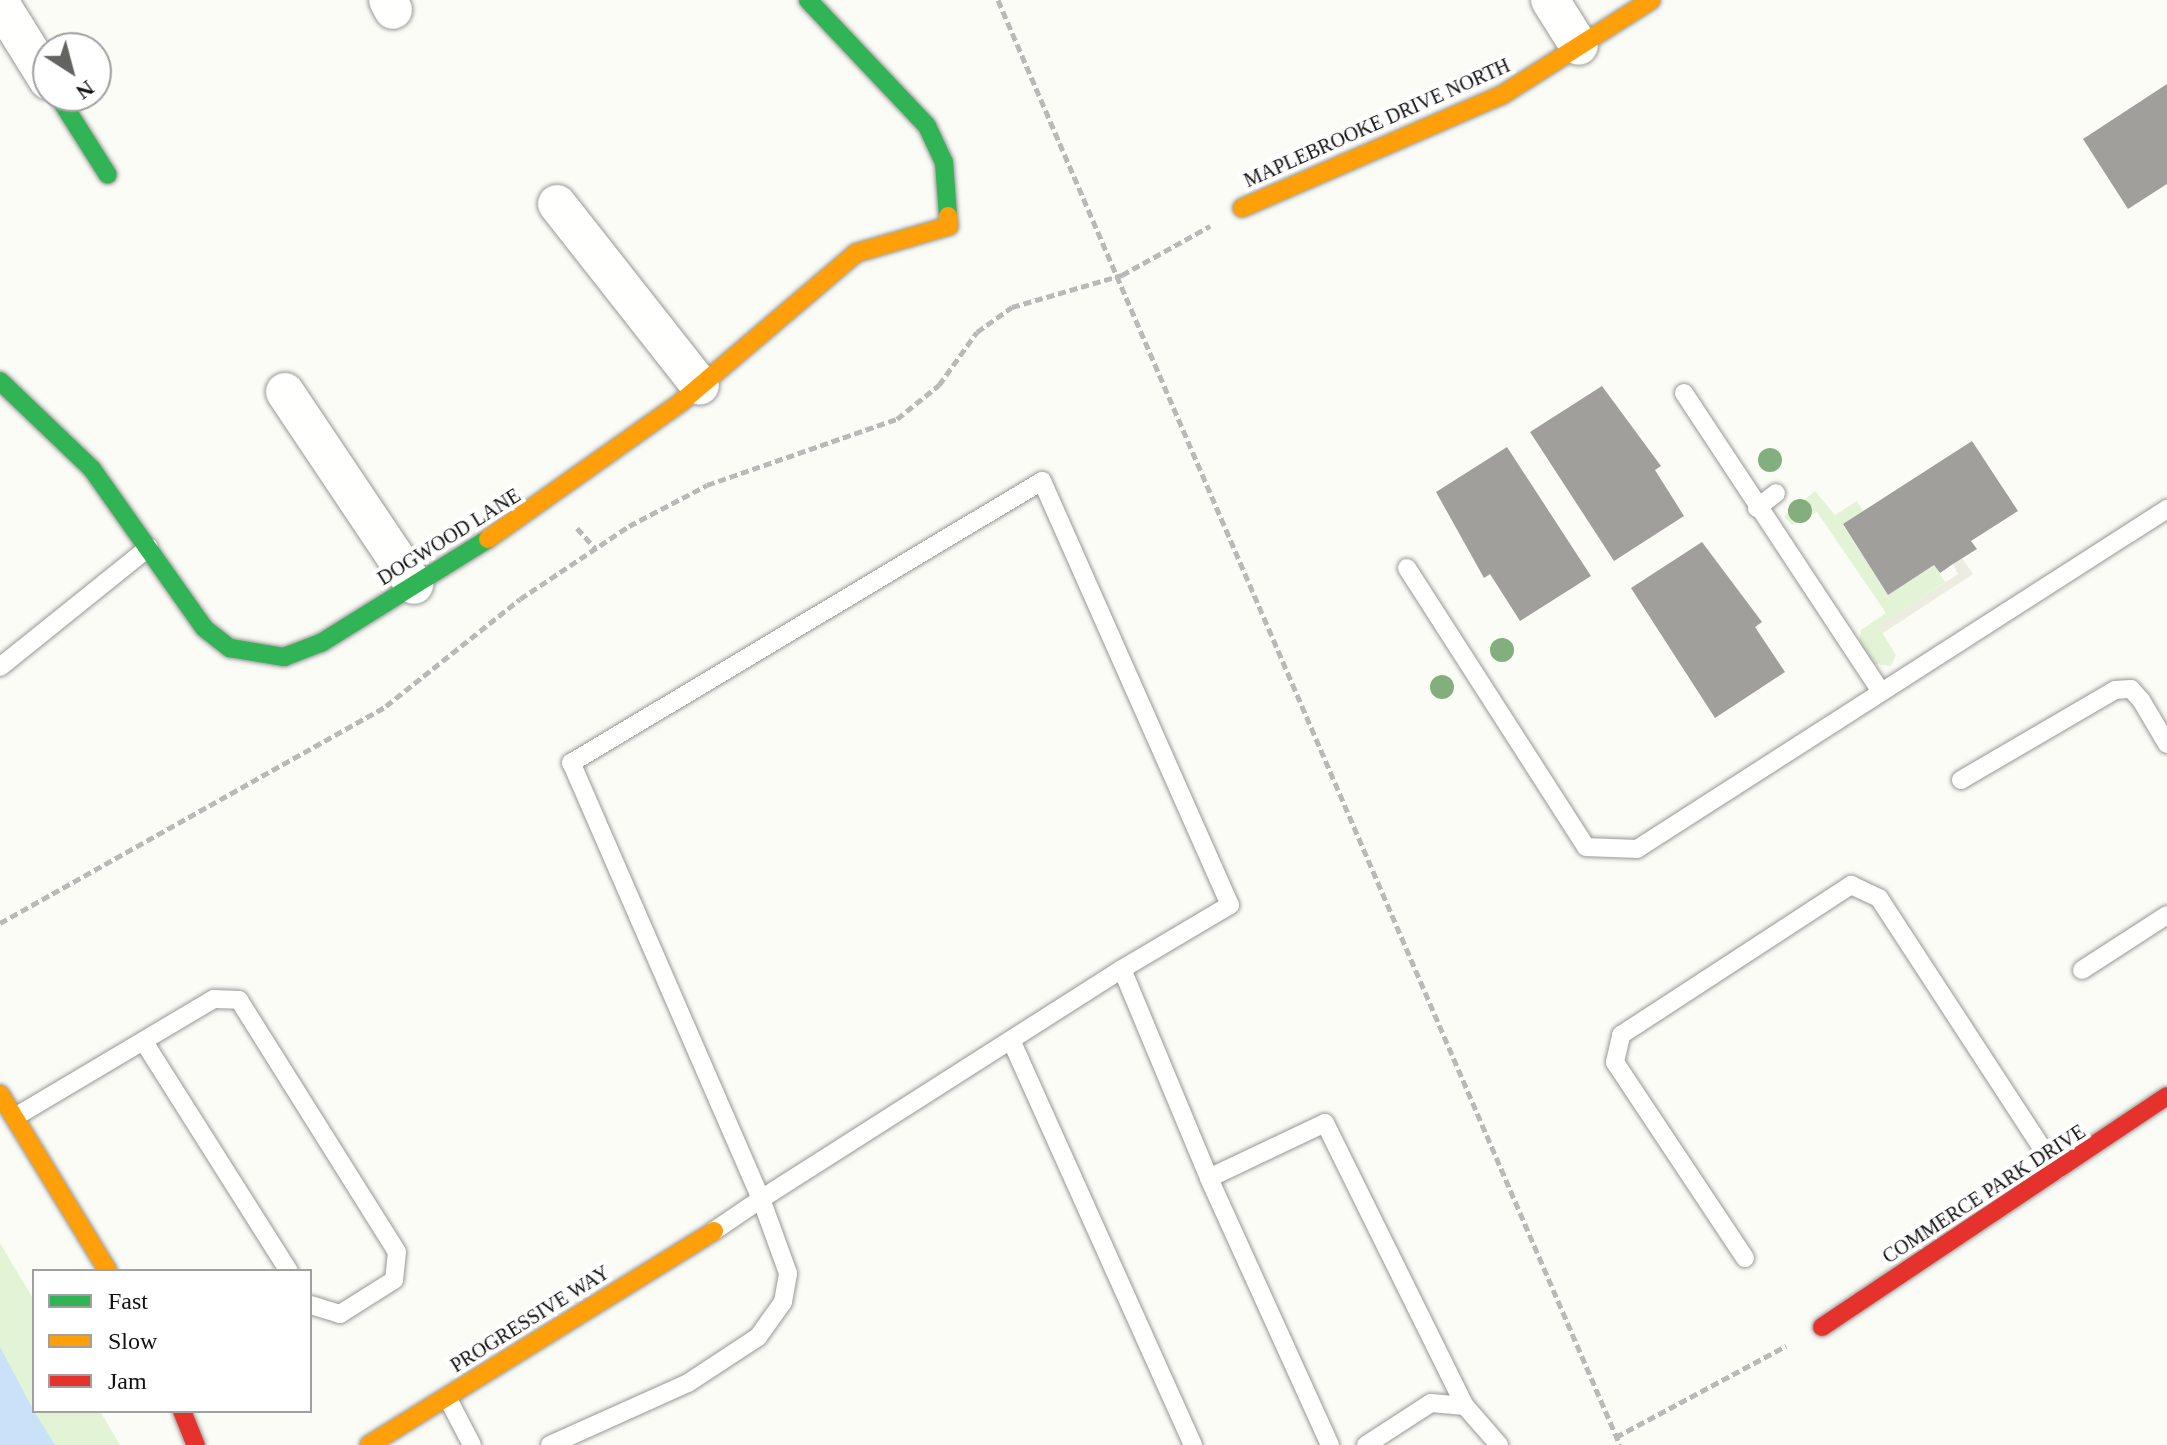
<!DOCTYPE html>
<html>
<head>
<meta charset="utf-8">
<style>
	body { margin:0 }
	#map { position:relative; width:2167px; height:1445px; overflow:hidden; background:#fcfcf7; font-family:"Times New Roman",serif }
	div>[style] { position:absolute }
	.green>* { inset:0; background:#e2f4d5 }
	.plaza>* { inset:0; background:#edece1 }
	.water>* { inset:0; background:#c9e2fa }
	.building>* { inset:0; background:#a09f9c }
	.path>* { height:5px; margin-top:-2.5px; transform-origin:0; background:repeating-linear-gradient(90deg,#b9b9b8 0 8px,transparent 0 12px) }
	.roads { filter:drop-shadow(0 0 2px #979795) drop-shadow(0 0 2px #979795) }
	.lane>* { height:18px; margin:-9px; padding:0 9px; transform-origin:9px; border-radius:9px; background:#fffffe }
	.street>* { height:38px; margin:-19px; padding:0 19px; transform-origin:19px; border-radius:19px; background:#fffffe }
	.fast>* { height:18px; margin:-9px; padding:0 9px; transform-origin:9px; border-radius:9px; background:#30b455 }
	.slow>* { height:18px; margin:-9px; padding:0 9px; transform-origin:9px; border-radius:9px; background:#ff9f0a }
	.jam>* { height:18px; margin:-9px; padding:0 9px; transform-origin:9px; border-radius:9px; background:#e5322d }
	.trees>* { width:24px; height:24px; margin:-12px; border-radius:50%; background:#82af7d }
	span { translate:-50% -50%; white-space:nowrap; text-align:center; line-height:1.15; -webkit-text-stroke:8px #fff; paint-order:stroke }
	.street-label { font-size:20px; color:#111 }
	.legend { position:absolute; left:32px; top:1269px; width:280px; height:144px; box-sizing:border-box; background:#fff; border:2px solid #a0a0a0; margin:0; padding:10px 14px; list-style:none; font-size:24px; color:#111 }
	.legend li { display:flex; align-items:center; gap:16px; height:40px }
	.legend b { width:40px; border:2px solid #a0a0a0 }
	.north { position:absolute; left:32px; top:32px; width:80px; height:80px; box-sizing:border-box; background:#fff; border:2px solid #a0a0a0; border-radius:50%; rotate:144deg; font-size:22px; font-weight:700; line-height:32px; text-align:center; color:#111 }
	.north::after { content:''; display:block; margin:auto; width:28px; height:36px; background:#636362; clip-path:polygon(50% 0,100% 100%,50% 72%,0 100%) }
</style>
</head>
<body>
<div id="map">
	<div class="green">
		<i style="clip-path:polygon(1815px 491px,1835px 515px,1857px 501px,1863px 511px,1843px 525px,1888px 594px,1934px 565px,1945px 582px,1878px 626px,1896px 655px,1891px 666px,1874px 664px,1859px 643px,1861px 630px,1886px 613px,1817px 512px,1792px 525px,1784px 516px)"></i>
		<i style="clip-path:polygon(0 1243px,34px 1300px,34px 1411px,100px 1411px,120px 1445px,0 1445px)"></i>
	</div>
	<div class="plaza">
		<i style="clip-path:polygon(1962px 558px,1973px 574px,1883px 633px,1877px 626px,1958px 574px,1953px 564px)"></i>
	</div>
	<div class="water">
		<i style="clip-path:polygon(0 1347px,34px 1411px,55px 1445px,0 1445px)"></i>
	</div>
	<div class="building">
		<i style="clip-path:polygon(2167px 84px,2167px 184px,2128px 209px,2083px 139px)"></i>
		<i style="clip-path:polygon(1602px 386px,1661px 466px,1655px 470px,1684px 516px,1614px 561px,1530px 432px)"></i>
		<i style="clip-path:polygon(1972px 441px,2018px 511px,1971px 541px,1977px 549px,1953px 564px,1940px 573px,1934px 565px,1888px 595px,1843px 524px)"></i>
		<i style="clip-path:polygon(1507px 447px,1591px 576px,1520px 621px,1490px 574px,1484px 578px,1436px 492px)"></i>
		<i style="clip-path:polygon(1702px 542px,1762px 622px,1755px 627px,1785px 672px,1715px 718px,1631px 588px)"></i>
	</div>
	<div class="path">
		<i style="left:998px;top:0;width:1573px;rotate:66.71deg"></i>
		<i style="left:577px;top:528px;width:27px;rotate:48deg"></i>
		<i style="left:0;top:923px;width:443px;rotate:-29.3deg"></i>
		<i style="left:386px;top:706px;width:171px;rotate:-38.6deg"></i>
		<i style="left:520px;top:599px;width:131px;rotate:-33.8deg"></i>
		<i style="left:629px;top:526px;width:88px;rotate:-27.7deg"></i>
		<i style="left:707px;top:485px;width:201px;rotate:-19.2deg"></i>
		<i style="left:897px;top:419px;width:54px;rotate:-39deg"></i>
		<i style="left:939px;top:385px;width:65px;rotate:-54.4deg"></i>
		<i style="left:977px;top:332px;width:43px;rotate:-35.5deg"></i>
		<i style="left:1012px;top:307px;width:115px;rotate:-16.2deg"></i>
		<i style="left:1122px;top:275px;width:101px;rotate:-29.1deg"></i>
		<i style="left:1616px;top:1437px;width:193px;rotate:-28.2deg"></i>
	</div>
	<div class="roads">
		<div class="lane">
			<i style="left:1684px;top:393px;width:358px;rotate:56.6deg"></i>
			<i style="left:1757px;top:508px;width:24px;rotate:-38deg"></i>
			<i style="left:1407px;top:568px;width:331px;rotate:57.3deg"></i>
			<i style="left:1586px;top:847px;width:51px;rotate:2.2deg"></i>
			<i style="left:1637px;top:849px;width:630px;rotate:-32.68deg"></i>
			<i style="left:0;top:667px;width:191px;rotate:-38.8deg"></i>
			<i style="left:1961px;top:780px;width:178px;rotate:-30.3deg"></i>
			<i style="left:2115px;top:690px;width:16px;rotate:-4deg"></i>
			<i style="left:2131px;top:689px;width:15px;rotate:48deg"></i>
			<i style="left:2141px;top:700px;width:51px;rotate:59.4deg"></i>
			<i style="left:1122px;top:969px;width:428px;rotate:147.5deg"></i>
			<i style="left:761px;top:1199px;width:476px;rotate:-113.5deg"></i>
			<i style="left:571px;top:763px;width:549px;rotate:-30.91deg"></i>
			<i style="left:1042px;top:481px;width:464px;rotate:66.1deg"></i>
			<i style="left:1230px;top:905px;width:126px;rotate:149.3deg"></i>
			<i style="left:1122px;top:969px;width:226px;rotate:67.4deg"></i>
			<i style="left:2082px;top:970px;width:101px;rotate:-32.9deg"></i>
			<i style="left:1011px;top:1040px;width:444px;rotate:65.8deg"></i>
			<i style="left:144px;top:1042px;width:271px;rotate:57.7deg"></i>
			<i style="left:15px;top:1117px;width:231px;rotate:-30.7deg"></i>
			<i style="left:214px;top:999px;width:25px;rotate:2deg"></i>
			<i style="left:239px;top:1000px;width:297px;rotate:57.9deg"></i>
			<i style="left:397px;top:1252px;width:28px;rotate:96deg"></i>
			<i style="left:394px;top:1280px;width:64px;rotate:147.8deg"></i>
			<i style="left:340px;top:1314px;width:31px;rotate:-163deg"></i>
			<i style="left:1745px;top:1258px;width:235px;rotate:-123.6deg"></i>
			<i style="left:1615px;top:1062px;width:28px;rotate:-77deg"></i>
			<i style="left:1621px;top:1035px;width:275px;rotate:-33.1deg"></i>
			<i style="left:1851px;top:885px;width:31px;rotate:25deg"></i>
			<i style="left:1879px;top:898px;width:325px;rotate:56.9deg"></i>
			<i style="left:447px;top:1397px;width:54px;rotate:62.5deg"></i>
			<i style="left:550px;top:1445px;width:151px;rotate:-24.2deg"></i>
			<i style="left:688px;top:1383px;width:84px;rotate:-33.3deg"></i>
			<i style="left:758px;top:1337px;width:43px;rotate:-54.5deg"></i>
			<i style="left:783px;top:1302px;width:29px;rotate:-80deg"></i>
			<i style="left:788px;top:1273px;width:79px;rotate:-110deg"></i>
			<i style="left:761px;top:1199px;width:57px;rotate:145.8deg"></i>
			<i style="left:1330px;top:1445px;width:293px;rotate:-114.4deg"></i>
			<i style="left:1209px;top:1178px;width:128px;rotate:-25.4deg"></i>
			<i style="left:1325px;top:1123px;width:316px;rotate:63.7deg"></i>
			<i style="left:1366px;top:1445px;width:77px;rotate:-32.9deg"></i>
			<i style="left:1431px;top:1403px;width:34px;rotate:5deg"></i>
			<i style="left:1465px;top:1406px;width:52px;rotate:48.9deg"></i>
		</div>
		<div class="street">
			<i style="left:388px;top:0;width:11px;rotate:63deg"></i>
			<i style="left:1550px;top:0;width:54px;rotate:57.8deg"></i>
			<i style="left:0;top:3px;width:91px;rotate:58.1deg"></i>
			<i style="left:557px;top:204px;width:231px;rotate:51.8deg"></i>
			<i style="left:285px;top:392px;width:232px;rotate:56.2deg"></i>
		</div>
		<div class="fast">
			<i style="left:808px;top:0;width:173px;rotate:46.6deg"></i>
			<i style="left:927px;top:126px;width:40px;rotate:65deg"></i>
			<i style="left:944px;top:162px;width:54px;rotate:85.8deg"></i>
			<i style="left:58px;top:96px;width:93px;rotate:57.7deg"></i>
			<i style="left:0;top:381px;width:127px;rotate:43.7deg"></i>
			<i style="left:92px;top:469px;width:194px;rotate:54.8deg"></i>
			<i style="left:204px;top:628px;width:33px;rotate:38deg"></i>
			<i style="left:230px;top:648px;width:55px;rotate:9.5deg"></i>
			<i style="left:284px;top:657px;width:40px;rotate:-21deg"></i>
			<i style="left:321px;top:643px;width:197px;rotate:-31.9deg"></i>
		</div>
		<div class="slow">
			<i style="left:1242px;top:208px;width:283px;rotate:-23.5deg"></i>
			<i style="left:1502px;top:95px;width:177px;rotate:-32.5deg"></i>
			<i style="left:488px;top:539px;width:235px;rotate:-35.3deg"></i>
			<i style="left:680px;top:403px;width:231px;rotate:-40.4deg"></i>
			<i style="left:856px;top:253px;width:97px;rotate:-16.2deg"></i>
			<i style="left:949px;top:226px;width:10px;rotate:-96deg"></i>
			<i style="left:0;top:1094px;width:207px;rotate:58.6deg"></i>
			<i style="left:369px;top:1445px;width:406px;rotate:-31.8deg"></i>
		</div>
		<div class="jam">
			<i style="left:1822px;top:1327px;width:415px;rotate:-33.8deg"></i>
			<i style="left:182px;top:1411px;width:37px;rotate:68deg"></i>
		</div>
	</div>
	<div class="trees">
		<i style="left:1770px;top:460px"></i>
		<i style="left:1800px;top:511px"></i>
		<i style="left:1502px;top:650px"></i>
		<i style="left:1442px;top:687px"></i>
	</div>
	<div class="street-label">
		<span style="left:1377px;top:123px;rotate:-24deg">MAPLEBROOKE DRIVE NORTH</span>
		<span style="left:449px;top:537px;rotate:-32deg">DOGWOOD LANE</span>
		<span style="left:1984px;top:1194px;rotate:-33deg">COMMERCE PARK DRIVE</span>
		<span style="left:530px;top:1319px;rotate:-32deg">PROGRESSIVE WAY</span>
	</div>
	<ul class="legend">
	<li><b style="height:10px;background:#30b455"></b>Fast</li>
	<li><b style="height:10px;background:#ff9f0a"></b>Slow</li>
	<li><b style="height:10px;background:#e5322d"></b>Jam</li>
	</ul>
	<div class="north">N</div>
</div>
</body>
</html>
